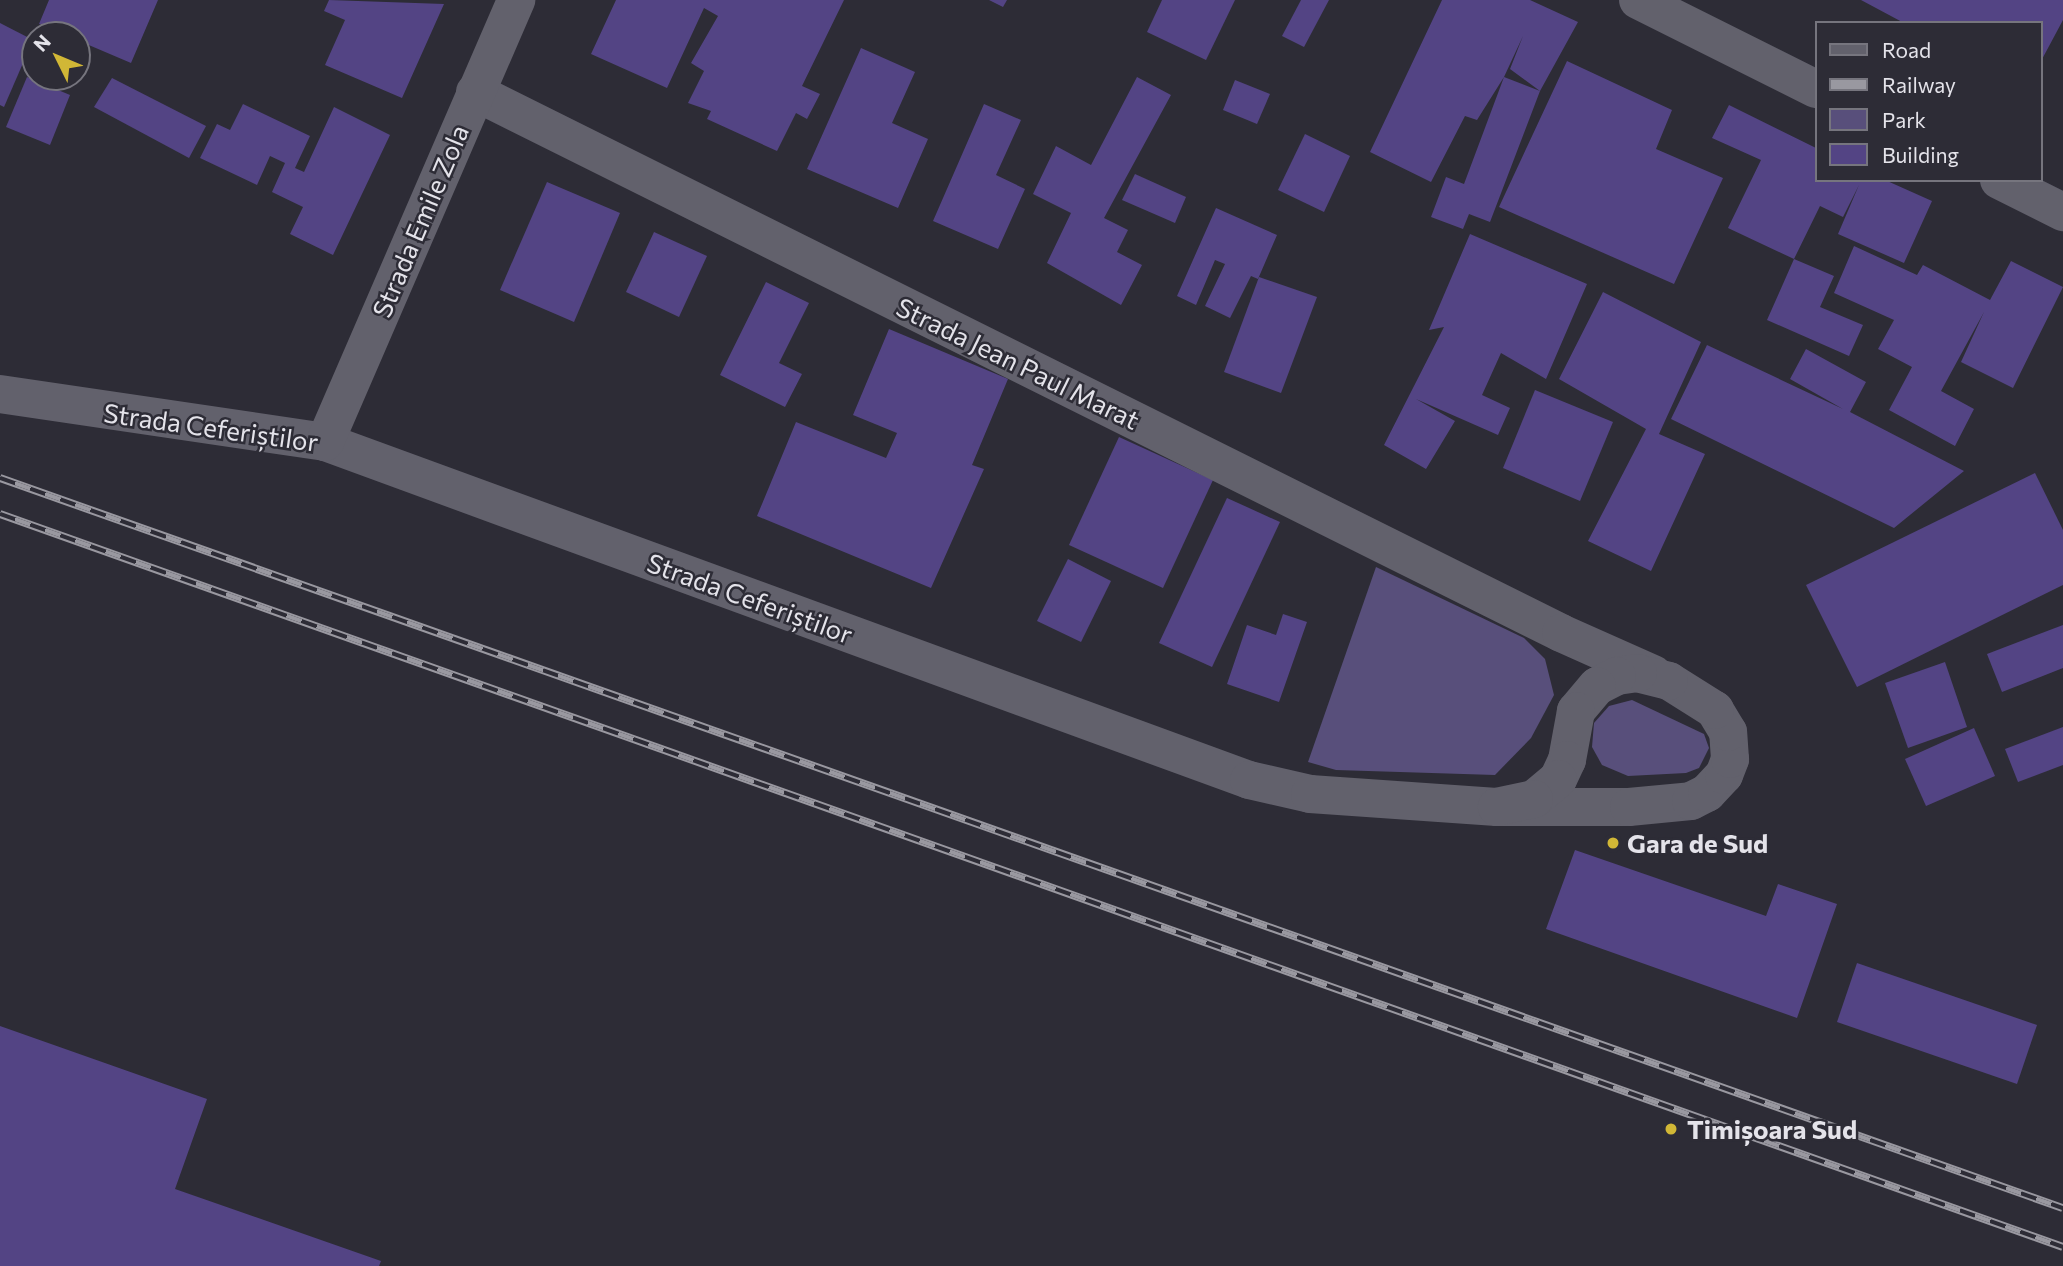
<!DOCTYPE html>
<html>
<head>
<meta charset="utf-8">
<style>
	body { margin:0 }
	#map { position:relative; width:2063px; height:1266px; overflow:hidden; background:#2d2c36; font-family:Commissioner,sans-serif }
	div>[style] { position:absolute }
	.green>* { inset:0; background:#584f7b }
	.building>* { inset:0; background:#534484 }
	.minor>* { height:38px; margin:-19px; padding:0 19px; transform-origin:19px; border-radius:19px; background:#62616c }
	.rail>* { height:8px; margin-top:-4px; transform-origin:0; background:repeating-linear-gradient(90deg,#2d2c36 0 16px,#9998a0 0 32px); box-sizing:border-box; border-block:2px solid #9998a0 }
	.dots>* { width:19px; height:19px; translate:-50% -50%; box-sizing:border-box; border:4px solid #2d2c36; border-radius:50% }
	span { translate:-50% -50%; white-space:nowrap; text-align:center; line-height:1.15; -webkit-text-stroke:5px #2d2c36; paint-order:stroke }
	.street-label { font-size:26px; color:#e4e3ea }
	.poi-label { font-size:26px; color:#e4e3ea; font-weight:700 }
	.left { translate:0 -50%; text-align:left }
	.legend { position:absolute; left:1815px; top:21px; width:228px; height:161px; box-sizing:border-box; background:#2d2c36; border:2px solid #76757e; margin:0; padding:9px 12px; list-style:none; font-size:21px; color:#e4e3ea }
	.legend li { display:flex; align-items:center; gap:14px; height:35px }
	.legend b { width:35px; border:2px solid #76757e }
	.north { position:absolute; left:21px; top:21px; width:70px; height:70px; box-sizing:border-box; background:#2d2c36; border:2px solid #76757e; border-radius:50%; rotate:313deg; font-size:19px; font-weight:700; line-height:28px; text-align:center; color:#e4e3ea }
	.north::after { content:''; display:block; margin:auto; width:24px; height:32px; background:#d1b736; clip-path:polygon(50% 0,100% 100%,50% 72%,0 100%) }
</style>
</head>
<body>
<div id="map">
	<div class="green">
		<i style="clip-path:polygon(1376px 567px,1524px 638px,1545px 659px,1554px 695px,1531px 738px,1495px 775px,1336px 770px,1308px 762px)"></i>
		<i style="clip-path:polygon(1632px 700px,1704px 734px,1709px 748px,1699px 768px,1686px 773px,1628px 776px,1602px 765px,1592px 747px,1594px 723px,1609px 706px)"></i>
	</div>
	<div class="building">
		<i style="clip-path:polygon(49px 0,158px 0,131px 63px,77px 40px,77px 35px,39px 24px)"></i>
		<i style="clip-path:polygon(329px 0,444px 4px,402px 98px,325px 65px,345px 20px,324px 11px)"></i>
		<i style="clip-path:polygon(616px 0,844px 0,802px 86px,820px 94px,807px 119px,796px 113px,777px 151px,707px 119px,711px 111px,688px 103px,704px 71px,691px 63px,718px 16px,704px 8px,667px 88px,591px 54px)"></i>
		<i style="clip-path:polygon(989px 0,1007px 0,1003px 7px)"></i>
		<i style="clip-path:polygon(1162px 0,1235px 0,1206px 60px,1147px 32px)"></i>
		<i style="clip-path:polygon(1301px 0,1329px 0,1304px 47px,1282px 36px)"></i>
		<i style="clip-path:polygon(1442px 0,1530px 0,1578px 22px,1540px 91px,1510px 69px,1523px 36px,1504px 77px,1540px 91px,1490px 222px,1469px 214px,1463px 229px,1431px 217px,1446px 177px,1464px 184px,1504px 77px,1477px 120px,1465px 116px,1431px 182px,1370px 152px)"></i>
		<i style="clip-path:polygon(1861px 0,2063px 0,2063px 20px,2040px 63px,2040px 23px,1904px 23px)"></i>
		<i style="clip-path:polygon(0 23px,33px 40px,4px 107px,0 105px)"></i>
		<i style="clip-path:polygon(861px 48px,915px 72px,892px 123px,928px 139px,898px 208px,807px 169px)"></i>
		<i style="clip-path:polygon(1567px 61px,1672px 110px,1656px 149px,1723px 178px,1674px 284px,1499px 207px)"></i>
		<i style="clip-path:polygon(27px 77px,70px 95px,50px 145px,6px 127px)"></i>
		<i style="clip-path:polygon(1137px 77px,1171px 95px,1104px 218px,1128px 230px,1117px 252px,1142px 265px,1121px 305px,1047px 263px,1071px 213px,1033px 194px,1056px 146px,1091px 165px)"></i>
		<i style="clip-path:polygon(112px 78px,206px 126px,189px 158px,94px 107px)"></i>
		<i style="clip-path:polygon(1235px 80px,1270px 94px,1257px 124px,1223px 110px)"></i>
		<i style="clip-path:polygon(243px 104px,310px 136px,295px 168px,304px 172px,334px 107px,390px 135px,333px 255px,290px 234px,303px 207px,272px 192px,285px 163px,270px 156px,257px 185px,200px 158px,217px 124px,230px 130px)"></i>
		<i style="clip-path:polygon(984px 104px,1021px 120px,996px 175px,1025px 189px,998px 249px,933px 221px)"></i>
		<i style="clip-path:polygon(1729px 105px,1816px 148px,1816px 180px,1885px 180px,1932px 201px,1904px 263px,1838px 234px,1859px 185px,1843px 217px,1820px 206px,1794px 259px,1728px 228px,1761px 160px,1712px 138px)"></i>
		<i style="clip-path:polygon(1305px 134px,1350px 156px,1324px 212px,1278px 190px)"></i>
		<i style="clip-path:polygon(1135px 174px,1186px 197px,1175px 223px,1122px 200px)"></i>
		<i style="clip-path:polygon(547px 182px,620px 213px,574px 322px,500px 290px)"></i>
		<i style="clip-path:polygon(1216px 208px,1277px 235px,1258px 279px,1251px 276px,1230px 318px,1205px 306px,1225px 264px,1215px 260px,1196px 305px,1177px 296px)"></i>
		<i style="clip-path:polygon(654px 232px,707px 256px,679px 317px,626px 292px)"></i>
		<i style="clip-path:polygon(1470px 234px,1587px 284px,1546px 379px,1501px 353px,1482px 395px,1510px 408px,1498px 435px,1416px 399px,1455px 421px,1426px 469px,1384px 445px,1444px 327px,1429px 330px)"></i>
		<i style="clip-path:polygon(1854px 246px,1917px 275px,1923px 265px,1990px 300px,2011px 261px,2063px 287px,2013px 388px,1961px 362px,1984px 312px,1941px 391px,1974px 409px,1955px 446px,1889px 410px,1912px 367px,1878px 349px,1894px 320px,1834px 293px)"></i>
		<i style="clip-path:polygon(1794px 259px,1834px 276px,1820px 307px,1863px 325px,1849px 356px,1767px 320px)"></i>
		<i style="clip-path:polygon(1259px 277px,1317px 297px,1281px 393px,1224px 372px)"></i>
		<i style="clip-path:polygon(766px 282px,809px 303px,779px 363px,802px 374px,785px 407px,720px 375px)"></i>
		<i style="clip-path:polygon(1603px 292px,1701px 342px,1659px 434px,1705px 454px,1651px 571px,1588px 541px,1646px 429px,1559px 379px)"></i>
		<i style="clip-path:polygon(889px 329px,1008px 379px,972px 465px,984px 469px,931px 588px,757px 516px,796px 422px,886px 458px,897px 433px,853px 415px)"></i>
		<i style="clip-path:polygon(1707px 345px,1843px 409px,1790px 379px,1806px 349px,1866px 382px,1850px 412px,1964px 471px,1894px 528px,1671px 419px)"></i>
		<i style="clip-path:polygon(1535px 390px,1613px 422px,1580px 501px,1503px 468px)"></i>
		<i style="clip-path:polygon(1119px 437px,1213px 480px,1163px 588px,1069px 545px)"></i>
		<i style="clip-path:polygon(2035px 473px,2063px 530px,2063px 585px,1857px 687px,1806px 585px)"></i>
		<i style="clip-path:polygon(1227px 498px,1280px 522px,1212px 667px,1159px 643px)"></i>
		<i style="clip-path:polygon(1068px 559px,1111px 581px,1081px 642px,1037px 621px)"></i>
		<i style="clip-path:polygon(1283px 614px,1307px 622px,1279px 702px,1227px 684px,1247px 625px,1276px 635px)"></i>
		<i style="clip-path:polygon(2063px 625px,2063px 668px,2002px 692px,1987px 654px)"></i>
		<i style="clip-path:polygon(1945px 662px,1967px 727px,1908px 748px,1885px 683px)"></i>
		<i style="clip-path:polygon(2063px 727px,2063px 765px,2018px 782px,2005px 749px)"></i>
		<i style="clip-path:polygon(1974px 728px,1995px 776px,1926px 806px,1905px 759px)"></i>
		<i style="clip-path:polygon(1575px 850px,1766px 916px,1778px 884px,1837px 904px,1797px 1018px,1546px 929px)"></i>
		<i style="clip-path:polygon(1857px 963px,2037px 1025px,2017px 1084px,1837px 1022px)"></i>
		<i style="clip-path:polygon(0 1026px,207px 1099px,175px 1189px,381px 1261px,379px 1266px,0 1266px)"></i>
	</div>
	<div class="minor">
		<i style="left:1638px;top:0;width:199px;rotate:26.6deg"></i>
		<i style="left:475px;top:92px;width:1213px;rotate:26.48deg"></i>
		<i style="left:1561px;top:633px;width:101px;rotate:24deg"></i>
		<i style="left:1999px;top:180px;width:72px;rotate:26.6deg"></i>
		<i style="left:0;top:394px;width:329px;rotate:8.4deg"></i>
		<i style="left:325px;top:442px;width:984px;rotate:20.09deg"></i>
		<i style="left:1249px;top:780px;width:63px;rotate:12.9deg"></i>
		<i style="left:1310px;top:794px;width:187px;rotate:4deg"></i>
		<i style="left:1497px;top:807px;width:132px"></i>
		<i style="left:1629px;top:807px;width:62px;rotate:-5.5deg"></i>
		<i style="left:1691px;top:801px;width:18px;rotate:-27deg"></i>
		<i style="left:1707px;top:793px;width:25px;rotate:-47deg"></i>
		<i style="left:1724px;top:775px;width:17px;rotate:-69deg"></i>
		<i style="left:1730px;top:759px;width:27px;rotate:-94deg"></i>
		<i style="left:1728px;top:732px;width:26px;rotate:-121deg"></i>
		<i style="left:1715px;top:710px;width:54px;rotate:-147.8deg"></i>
		<i style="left:1669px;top:681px;width:32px;rotate:-166deg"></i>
		<i style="left:1638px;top:673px;width:21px;rotate:172deg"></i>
		<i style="left:1617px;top:676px;width:22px;rotate:153deg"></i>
		<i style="left:1597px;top:686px;width:33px;rotate:130deg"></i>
		<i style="left:1576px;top:711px;width:50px;rotate:100.4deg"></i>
		<i style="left:1567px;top:760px;width:21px;rotate:115deg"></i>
		<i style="left:1558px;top:779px;width:31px;rotate:140deg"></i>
		<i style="left:1534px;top:799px;width:38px;rotate:168deg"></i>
		<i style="left:325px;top:442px;width:482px;rotate:-66.6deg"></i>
	</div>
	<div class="rail">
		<i style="left:0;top:478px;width:2188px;rotate:19.49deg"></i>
		<i style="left:0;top:514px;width:2189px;rotate:19.56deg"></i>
	</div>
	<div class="dots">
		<i style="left:1613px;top:843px;background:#d1b736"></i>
		<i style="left:1671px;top:1129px;background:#d1b736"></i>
	</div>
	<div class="street-label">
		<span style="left:420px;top:221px;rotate:-67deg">Strada Emile Zola</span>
		<span style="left:1018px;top:363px;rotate:26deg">Strada Jean Paul Marat</span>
		<span style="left:211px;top:427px;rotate:8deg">Strada Ceferiștilor</span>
		<span style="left:750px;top:598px;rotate:20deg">Strada Ceferiștilor</span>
	</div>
	<div class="poi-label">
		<span class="left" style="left:1627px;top:843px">Gara de Sud</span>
		<span class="left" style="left:1687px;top:1129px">Timișoara Sud</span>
	</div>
	<ul class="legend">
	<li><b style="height:9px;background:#62616c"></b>Road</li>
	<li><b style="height:9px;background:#9998a0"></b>Railway</li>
	<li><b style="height:19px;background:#584f7b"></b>Park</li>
	<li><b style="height:19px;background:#534484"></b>Building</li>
	</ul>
	<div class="north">N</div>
</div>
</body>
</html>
